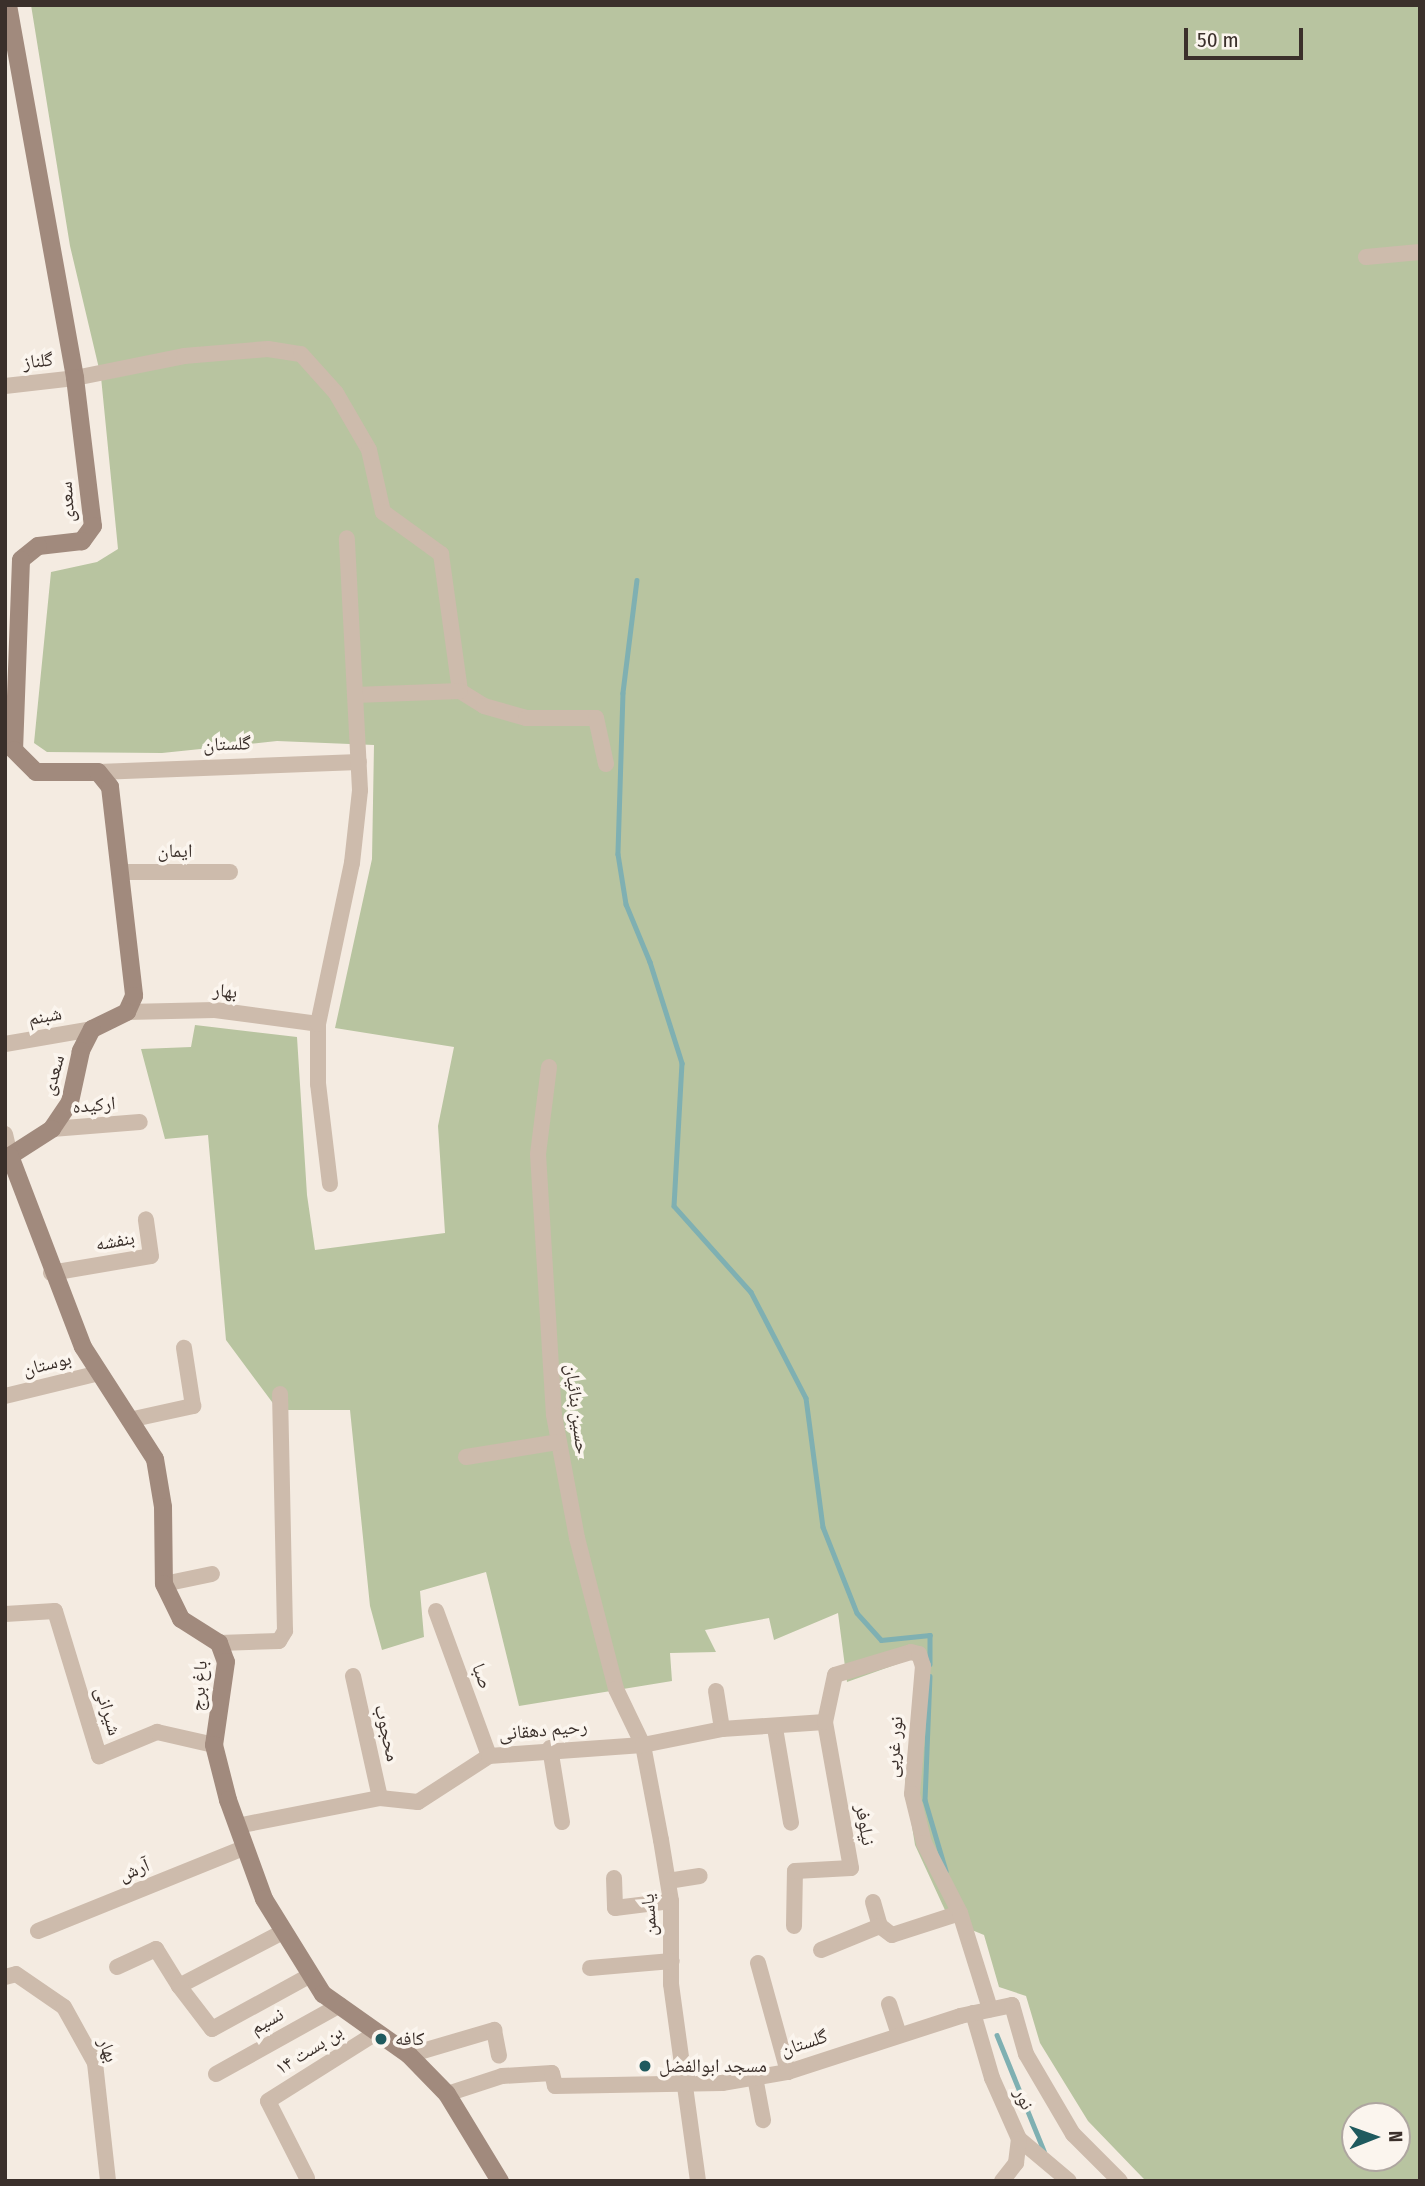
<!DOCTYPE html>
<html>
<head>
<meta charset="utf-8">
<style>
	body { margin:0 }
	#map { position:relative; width:1425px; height:2186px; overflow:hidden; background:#f4ebe1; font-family:"Fira Sans Condensed","Noto Naskh Arabic",sans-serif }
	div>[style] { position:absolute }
	.green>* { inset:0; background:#b8c4a0 }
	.stream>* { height:4.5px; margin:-2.25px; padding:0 2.25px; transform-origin:2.25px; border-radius:2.25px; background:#7fb0b2 }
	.street>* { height:16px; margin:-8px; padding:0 8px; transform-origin:8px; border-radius:8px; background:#cdbbac }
	.secondary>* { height:18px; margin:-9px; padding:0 9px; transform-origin:9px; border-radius:9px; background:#a18a7d }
	.dots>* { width:19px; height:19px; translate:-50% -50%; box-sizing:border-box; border:4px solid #fbf5ee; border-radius:50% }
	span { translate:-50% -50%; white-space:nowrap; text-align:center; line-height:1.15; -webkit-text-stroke:7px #fbf5ee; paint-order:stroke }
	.street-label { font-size:19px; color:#3b302b }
	.poi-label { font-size:19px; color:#3b302b }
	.left { translate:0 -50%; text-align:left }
	.frame { position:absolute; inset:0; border:7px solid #3b302b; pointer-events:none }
	.north { position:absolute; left:1341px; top:2102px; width:70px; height:70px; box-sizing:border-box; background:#fbf5ee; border:2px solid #aea6a0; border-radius:50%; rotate:89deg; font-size:19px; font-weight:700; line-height:28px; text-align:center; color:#3b302b }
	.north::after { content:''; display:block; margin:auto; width:24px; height:32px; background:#1f5a5e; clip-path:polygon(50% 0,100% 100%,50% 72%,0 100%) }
	.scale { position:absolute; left:1184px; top:28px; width:119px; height:32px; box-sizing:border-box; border:4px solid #3b302b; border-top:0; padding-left:9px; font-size:21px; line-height:24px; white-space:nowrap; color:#3b302b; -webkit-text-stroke:5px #fbf5ee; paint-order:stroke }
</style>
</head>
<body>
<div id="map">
	<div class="green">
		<i style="clip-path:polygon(evenodd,31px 5px,1420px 5px,1420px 2181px,1146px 2181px,1141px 2176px,1088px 2121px,1040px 2043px,1026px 1996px,999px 1987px,984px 1935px,950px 1921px,915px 1845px,905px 1783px,920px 1656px,847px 1682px,838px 1613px,774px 1640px,769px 1618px,705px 1630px,716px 1652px,670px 1653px,672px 1681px,519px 1706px,486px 1572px,420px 1591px,424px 1637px,382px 1650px,370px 1606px,350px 1410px,278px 1410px,226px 1340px,208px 1135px,165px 1139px,141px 1049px,191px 1047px,195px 1025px,297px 1037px,307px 1195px,315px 1250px,445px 1233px,438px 1126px,454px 1047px,335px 1028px,372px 859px,374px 745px,277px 741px,162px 753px,47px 752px,34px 743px,51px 572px,97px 562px,118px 549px,101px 377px,70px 246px,31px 5px,1355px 2116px,1397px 2116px,1397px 2158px,1355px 2158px,1355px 2116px)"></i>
	</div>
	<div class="stream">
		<i style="left:637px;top:580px;width:114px;rotate:97.1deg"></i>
		<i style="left:623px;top:693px;width:161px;rotate:91.8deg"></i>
		<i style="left:618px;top:854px;width:51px;rotate:80.9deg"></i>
		<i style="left:626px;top:904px;width:63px;rotate:67.5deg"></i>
		<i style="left:650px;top:962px;width:106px;rotate:72.4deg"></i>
		<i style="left:682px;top:1063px;width:143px;rotate:93.2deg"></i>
		<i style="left:674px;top:1206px;width:115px;rotate:48.2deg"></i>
		<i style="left:751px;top:1292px;width:119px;rotate:62.6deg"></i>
		<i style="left:806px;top:1398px;width:130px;rotate:82.5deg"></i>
		<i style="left:823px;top:1527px;width:92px;rotate:68.4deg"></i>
		<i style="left:857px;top:1613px;width:36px;rotate:48deg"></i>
		<i style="left:881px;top:1640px;width:49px;rotate:-5.8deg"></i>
		<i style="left:930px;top:1635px;width:29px;rotate:90deg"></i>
		<i style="left:930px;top:1676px;width:124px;rotate:92.3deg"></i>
		<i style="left:925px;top:1800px;width:74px;rotate:73.5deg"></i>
		<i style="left:997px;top:2035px;width:125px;rotate:67.9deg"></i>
	</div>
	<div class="street">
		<i style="left:1366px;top:257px;width:54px;rotate:-5.3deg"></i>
		<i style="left:5px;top:386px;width:70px;rotate:-6.5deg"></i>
		<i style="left:75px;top:378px;width:111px;rotate:-11.4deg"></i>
		<i style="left:184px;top:356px;width:84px;rotate:-4.8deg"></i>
		<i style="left:268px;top:349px;width:33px;rotate:9deg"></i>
		<i style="left:301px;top:354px;width:52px;rotate:48.1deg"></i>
		<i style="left:336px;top:393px;width:66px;rotate:59.9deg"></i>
		<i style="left:369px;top:450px;width:64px;rotate:77.3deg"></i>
		<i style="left:383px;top:512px;width:72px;rotate:35.9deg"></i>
		<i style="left:441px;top:554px;width:138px;rotate:82.1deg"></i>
		<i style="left:460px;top:691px;width:28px;rotate:32deg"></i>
		<i style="left:484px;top:706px;width:44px;rotate:15.9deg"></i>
		<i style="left:526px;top:718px;width:70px"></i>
		<i style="left:596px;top:718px;width:47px;rotate:77.7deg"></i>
		<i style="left:355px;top:695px;width:105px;rotate:-2.2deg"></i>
		<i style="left:98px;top:772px;width:261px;rotate:-2.2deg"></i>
		<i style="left:120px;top:872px;width:110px"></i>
		<i style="left:127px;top:1012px;width:88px;rotate:-1.3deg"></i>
		<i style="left:215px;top:1010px;width:104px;rotate:7.7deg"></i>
		<i style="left:5px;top:1044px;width:88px;rotate:-9.8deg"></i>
		<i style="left:549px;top:1067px;width:88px;rotate:97.2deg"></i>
		<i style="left:538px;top:1154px;width:261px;rotate:86.5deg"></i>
		<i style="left:554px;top:1415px;width:125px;rotate:79.4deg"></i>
		<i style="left:577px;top:1538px;width:156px;rotate:75.5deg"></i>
		<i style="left:616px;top:1689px;width:62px;rotate:64.3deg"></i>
		<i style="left:643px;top:1745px;width:97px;rotate:79.3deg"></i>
		<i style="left:661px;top:1840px;width:62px;rotate:80.7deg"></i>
		<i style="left:671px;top:1901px;width:83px;rotate:90deg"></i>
		<i style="left:671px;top:1984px;width:199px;rotate:82.2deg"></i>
		<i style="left:52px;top:1129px;width:88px;rotate:-4.5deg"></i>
		<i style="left:5px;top:1134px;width:23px;rotate:77deg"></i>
		<i style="left:10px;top:1156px;width:5px;rotate:169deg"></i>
		<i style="left:330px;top:1184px;width:101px;rotate:-96.8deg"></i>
		<i style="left:318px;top:1084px;width:60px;rotate:-90deg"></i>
		<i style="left:318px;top:1024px;width:165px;rotate:-78.1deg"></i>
		<i style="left:352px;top:863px;width:73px;rotate:-83.7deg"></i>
		<i style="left:360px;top:790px;width:252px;rotate:-93deg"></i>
		<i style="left:51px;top:1273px;width:101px;rotate:-9.6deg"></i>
		<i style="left:151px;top:1256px;width:37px;rotate:-98deg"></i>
		<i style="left:5px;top:1396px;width:97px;rotate:-13.7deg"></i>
		<i style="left:129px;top:1420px;width:66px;rotate:-12.3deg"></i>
		<i style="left:193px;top:1406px;width:59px;rotate:-98.8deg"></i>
		<i style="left:466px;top:1457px;width:94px;rotate:-9.2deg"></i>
		<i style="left:164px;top:1584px;width:49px;rotate:-11.8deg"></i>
		<i style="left:436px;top:1611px;width:154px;rotate:69.9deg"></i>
		<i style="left:5px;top:1614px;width:50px;rotate:-3.4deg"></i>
		<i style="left:55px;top:1611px;width:152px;rotate:73.1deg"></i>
		<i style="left:99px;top:1756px;width:63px;rotate:-22.5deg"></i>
		<i style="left:157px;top:1732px;width:58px;rotate:12.8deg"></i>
		<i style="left:219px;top:1643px;width:60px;rotate:-1.9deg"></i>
		<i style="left:279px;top:1641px;width:12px;rotate:-59deg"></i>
		<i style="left:285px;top:1631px;width:237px;rotate:-91.2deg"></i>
		<i style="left:353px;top:1676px;width:125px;rotate:77.5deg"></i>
		<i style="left:716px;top:1691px;width:38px;rotate:81deg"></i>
		<i style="left:775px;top:1728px;width:96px;rotate:80.4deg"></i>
		<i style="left:550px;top:1748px;width:75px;rotate:80.8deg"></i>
		<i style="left:237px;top:1826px;width:146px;rotate:-11.1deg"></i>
		<i style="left:380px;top:1798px;width:38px;rotate:6deg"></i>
		<i style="left:418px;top:1802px;width:85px;rotate:-32.9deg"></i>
		<i style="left:489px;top:1756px;width:154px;rotate:-4.1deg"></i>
		<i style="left:643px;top:1745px;width:81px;rotate:-11.4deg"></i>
		<i style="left:722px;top:1729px;width:103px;rotate:-3.9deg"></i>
		<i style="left:614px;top:1878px;width:30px;rotate:88deg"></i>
		<i style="left:615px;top:1908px;width:56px;rotate:-7.1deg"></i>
		<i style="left:668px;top:1881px;width:32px;rotate:-9deg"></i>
		<i style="left:873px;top:1902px;width:25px;rotate:74deg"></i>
		<i style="left:880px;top:1926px;width:15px;rotate:37deg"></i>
		<i style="left:892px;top:1935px;width:71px;rotate:-17.9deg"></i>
		<i style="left:794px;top:1926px;width:55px;rotate:-89deg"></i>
		<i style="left:795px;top:1871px;width:56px;rotate:-3.1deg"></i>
		<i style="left:851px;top:1868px;width:148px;rotate:-100.1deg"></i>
		<i style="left:825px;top:1722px;width:48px;rotate:-78deg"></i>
		<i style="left:835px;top:1675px;width:79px;rotate:-16.8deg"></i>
		<i style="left:911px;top:1652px;width:8px;rotate:14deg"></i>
		<i style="left:919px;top:1654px;width:13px;rotate:72deg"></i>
		<i style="left:923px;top:1666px;width:128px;rotate:94.9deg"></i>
		<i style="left:912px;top:1794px;width:50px;rotate:76.2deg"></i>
		<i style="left:924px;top:1843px;width:79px;rotate:62.8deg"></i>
		<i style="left:960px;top:1913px;width:101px;rotate:72.6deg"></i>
		<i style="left:38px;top:1931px;width:224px;rotate:-22deg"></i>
		<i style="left:821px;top:1950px;width:64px;rotate:-22.1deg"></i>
		<i style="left:758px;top:1963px;width:113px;rotate:74.6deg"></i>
		<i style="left:117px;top:1967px;width:43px;rotate:-24.8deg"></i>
		<i style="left:156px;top:1949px;width:44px;rotate:58.1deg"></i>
		<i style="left:179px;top:1986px;width:115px;rotate:-27.5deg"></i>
		<i style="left:590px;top:1968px;width:82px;rotate:-4.9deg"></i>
		<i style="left:5px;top:1977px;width:11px;rotate:-15deg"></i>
		<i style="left:16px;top:1974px;width:58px;rotate:34.5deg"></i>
		<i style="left:64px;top:2007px;width:64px;rotate:61deg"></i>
		<i style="left:95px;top:2063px;width:119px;rotate:83.7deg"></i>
		<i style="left:179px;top:1986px;width:54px;rotate:52.5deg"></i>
		<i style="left:212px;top:2029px;width:111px;rotate:-28.7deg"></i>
		<i style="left:889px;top:2004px;width:32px;rotate:72deg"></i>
		<i style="left:973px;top:2013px;width:68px;rotate:73.7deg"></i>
		<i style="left:992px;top:2078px;width:67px;rotate:66.1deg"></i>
		<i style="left:1019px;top:2139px;width:65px;rotate:40deg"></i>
		<i style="left:409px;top:2055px;width:89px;rotate:-16.4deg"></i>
		<i style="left:494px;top:2030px;width:26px;rotate:79deg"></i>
		<i style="left:216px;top:2074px;width:142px;rotate:-29.1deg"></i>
		<i style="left:755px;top:2077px;width:44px;rotate:79.5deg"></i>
		<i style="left:447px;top:2094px;width:58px;rotate:-18.1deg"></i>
		<i style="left:502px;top:2076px;width:50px;rotate:-3.4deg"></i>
		<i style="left:552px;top:2073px;width:13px;rotate:77deg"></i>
		<i style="left:555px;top:2086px;width:167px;rotate:-1deg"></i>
		<i style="left:722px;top:2083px;width:67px;rotate:-9.5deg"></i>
		<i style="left:788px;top:2072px;width:181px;rotate:-18deg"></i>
		<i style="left:960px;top:2016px;width:53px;rotate:-11.9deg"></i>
		<i style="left:1012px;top:2005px;width:51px;rotate:74.1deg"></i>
		<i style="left:1026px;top:2054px;width:93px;rotate:59.6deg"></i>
		<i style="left:1073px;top:2134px;width:66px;rotate:45deg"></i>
		<i style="left:307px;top:2178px;width:86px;rotate:-116.9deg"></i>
		<i style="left:268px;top:2101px;width:128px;rotate:-32.2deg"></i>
		<i style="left:1002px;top:2181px;width:23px;rotate:-52deg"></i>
		<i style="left:1016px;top:2163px;width:24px;rotate:-83deg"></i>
	</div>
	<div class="secondary">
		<i style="left:8px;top:5px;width:379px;rotate:79.8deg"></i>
		<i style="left:75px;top:378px;width:149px;rotate:83.1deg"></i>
		<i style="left:93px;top:526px;width:19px;rotate:126deg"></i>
		<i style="left:82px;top:541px;width:44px;rotate:173.5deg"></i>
		<i style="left:38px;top:546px;width:22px;rotate:141deg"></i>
		<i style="left:21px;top:560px;width:190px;rotate:92.1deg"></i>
		<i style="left:14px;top:750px;width:31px;rotate:45deg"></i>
		<i style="left:36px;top:772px;width:62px"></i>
		<i style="left:98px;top:772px;width:19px;rotate:51deg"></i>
		<i style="left:110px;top:787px;width:210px;rotate:83.4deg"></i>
		<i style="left:134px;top:996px;width:17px;rotate:114deg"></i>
		<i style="left:127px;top:1012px;width:39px;rotate:154deg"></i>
		<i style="left:92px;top:1029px;width:25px;rotate:117deg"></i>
		<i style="left:81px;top:1051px;width:52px;rotate:102.2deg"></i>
		<i style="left:70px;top:1102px;width:32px;rotate:124deg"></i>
		<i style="left:52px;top:1129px;width:50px;rotate:147.3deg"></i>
		<i style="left:10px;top:1156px;width:204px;rotate:69.1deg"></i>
		<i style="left:83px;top:1347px;width:133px;rotate:57.3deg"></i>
		<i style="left:155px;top:1459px;width:49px;rotate:80.5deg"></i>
		<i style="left:163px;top:1507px;width:77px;rotate:89.3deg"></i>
		<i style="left:164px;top:1584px;width:39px;rotate:64deg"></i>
		<i style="left:181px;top:1619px;width:45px;rotate:32.3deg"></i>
		<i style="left:219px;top:1643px;width:20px;rotate:70deg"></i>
		<i style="left:226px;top:1662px;width:84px;rotate:98.2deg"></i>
		<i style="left:214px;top:1745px;width:57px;rotate:75.7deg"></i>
		<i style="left:228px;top:1800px;width:105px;rotate:70deg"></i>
		<i style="left:264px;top:1899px;width:112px;rotate:58.2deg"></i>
		<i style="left:323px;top:1994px;width:105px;rotate:35.3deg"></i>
		<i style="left:409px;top:2055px;width:54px;rotate:45.7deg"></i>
		<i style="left:447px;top:2094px;width:102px;rotate:58.7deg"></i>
	</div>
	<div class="dots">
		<i style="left:381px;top:2039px;background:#1f5a5e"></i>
		<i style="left:645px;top:2066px;background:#1f5a5e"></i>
	</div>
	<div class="street-label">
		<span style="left:38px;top:361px;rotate:-6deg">گلناز</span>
		<span style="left:67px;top:502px;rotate:-94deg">سعدی</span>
		<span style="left:227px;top:744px;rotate:-2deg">گلستان</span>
		<span style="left:175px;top:851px">ایمان</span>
		<span style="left:225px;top:991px;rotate:5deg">بهار</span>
		<span style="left:45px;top:1016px;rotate:-10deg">شبنم</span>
		<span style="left:53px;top:1075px;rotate:-74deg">سعدی</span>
		<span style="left:94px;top:1105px;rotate:-5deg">ارکیده</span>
		<span style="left:115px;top:1241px;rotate:-10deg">بنفشه</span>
		<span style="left:47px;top:1364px;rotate:-14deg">بوستان</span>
		<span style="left:577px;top:1409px;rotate:83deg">حسین بنائیان</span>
		<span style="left:482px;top:1676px;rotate:70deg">صبا</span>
		<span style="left:199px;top:1686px;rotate:-86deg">باغ برج</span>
		<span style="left:108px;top:1711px;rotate:73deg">شیرانی</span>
		<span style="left:543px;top:1730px;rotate:-5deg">رحیم دهقانی</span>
		<span style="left:387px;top:1733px;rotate:77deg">محجوب</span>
		<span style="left:894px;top:1747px;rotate:-85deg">نور غربى</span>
		<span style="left:865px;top:1825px;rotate:80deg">نیلوفر</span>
		<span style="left:134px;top:1870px;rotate:-22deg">آرش</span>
		<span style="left:649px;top:1915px;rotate:-94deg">یاسمن</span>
		<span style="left:267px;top:2021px;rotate:-29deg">نسیم</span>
		<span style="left:804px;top:2043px;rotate:-18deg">گلستان</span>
		<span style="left:108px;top:2050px;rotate:69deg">بهار</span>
		<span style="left:309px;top:2050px;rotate:-32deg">بن بست ۱۴</span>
		<span style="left:1024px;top:2099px;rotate:66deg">نور</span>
	</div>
	<div class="poi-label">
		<span class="left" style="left:395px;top:2039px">کافه</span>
		<span class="left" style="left:659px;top:2066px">مسجد ابوالفضل</span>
	</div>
	<div class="frame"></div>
	<div class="north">N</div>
	<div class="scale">50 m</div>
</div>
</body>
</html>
